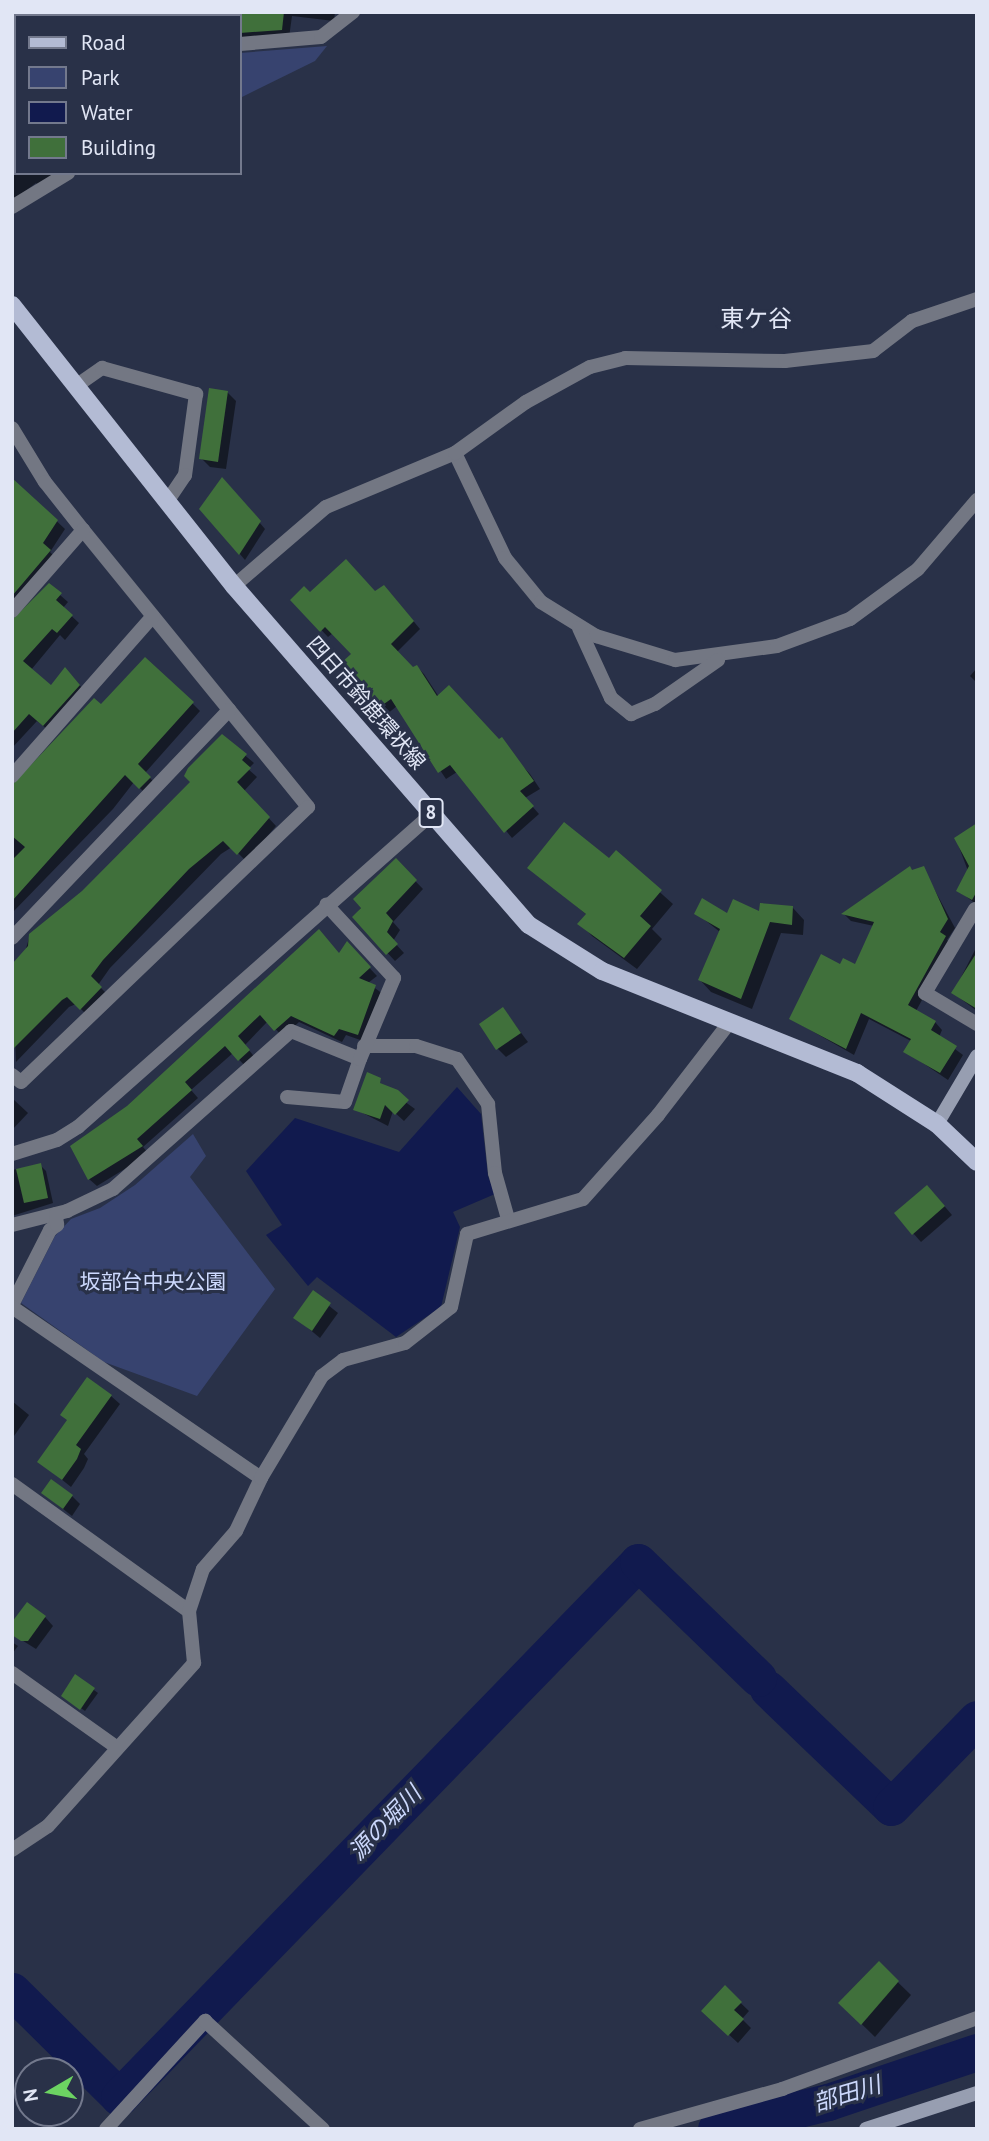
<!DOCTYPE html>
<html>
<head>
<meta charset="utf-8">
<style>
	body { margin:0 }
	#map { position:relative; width:989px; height:2141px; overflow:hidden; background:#293148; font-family:"PT Sans","Noto Sans JP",sans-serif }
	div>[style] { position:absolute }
	.green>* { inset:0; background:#37436f }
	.water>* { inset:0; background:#111a4e }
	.shadow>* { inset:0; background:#0007 }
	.river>* { height:37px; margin:-18.5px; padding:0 18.5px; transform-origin:18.5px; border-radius:18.5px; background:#111a4e }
	.building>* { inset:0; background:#40703b }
	.street>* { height:14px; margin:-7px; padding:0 7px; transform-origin:7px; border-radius:7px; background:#737783 }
	.secondary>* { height:14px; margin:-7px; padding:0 7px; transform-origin:7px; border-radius:7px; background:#979eb1 }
	.primary>* { height:18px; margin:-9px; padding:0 9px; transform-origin:9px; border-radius:9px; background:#b3bbd4 }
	span { translate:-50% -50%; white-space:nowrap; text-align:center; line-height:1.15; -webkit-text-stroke:6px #293148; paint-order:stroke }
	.shield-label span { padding:2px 5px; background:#293148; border:2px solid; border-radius:5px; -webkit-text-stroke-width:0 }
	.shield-label { font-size:19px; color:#e1e6f5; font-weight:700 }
	.street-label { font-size:21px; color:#e1e6f5 }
	.park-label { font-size:21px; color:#cdd9fd }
	.water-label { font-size:23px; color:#ccd8fc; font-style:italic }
	.quarter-label { font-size:24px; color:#e1e6f5 }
	.frame { position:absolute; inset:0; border:14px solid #e1e6f5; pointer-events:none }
	.legend { position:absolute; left:14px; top:14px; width:228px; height:161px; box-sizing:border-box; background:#293148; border:2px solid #73798d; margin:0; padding:9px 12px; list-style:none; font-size:21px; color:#e1e6f5 }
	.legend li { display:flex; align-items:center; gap:14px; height:35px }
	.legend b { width:35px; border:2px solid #73798d }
	.north { position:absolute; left:14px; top:2057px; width:70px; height:70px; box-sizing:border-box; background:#293148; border:2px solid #73798d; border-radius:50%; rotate:260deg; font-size:19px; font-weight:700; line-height:28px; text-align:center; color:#e1e6f5 }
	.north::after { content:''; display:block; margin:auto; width:24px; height:32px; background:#6cd362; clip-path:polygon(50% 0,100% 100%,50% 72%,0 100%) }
</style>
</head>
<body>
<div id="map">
	<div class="green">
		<i style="clip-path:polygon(327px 46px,315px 61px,240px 98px,240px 53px)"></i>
		<i style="clip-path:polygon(193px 1134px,206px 1156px,190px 1177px,275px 1289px,197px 1396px,104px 1362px,21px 1303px,55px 1236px,71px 1219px,100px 1208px,135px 1185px)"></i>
	</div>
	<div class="water">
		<i style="clip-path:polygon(457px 1087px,481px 1114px,488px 1176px,495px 1194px,453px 1212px,460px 1227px,441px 1307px,396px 1337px,317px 1277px,308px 1286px,266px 1235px,282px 1225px,246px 1171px,295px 1118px,399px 1152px)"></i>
	</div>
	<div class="shadow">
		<i style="clip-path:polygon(34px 12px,112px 12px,33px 16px)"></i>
		<i style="clip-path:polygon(147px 12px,335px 12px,334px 21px,292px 16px,289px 38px,240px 39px,240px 16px,147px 16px)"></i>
		<i style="clip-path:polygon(12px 82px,16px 173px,62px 173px,41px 188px,36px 183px,12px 201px)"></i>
		<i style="clip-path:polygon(227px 392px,236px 401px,226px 469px,210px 467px,201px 458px)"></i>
		<i style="clip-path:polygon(12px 479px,65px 529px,50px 552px,57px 559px,12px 612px)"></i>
		<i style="clip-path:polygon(228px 485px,265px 529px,245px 560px,201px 509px)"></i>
		<i style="clip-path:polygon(310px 594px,391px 594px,420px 629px,397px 652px,413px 669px,417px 667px,424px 674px,439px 697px,448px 687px,530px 774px,540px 789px,525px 798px,539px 814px,512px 838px,457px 772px,446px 779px,397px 706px,386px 715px,379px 707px,353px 654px,333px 633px,328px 637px,293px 600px)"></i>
		<i style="clip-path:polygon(60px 595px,68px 602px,63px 608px,79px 623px,65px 640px,60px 635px,31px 670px,51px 687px,73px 677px,86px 693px,52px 733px,37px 721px,12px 748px,12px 620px)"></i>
		<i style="clip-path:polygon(977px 668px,977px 683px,970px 676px)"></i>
		<i style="clip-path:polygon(192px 703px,200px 711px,145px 773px,158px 786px,148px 796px,134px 782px,113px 809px,12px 913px,12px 792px,101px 707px)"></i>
		<i style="clip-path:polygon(222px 736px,254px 763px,248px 769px,257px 777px,244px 791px,276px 826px,246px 861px,232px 847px,221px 854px,110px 968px,98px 985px,109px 996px,89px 1017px,76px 1004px,69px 1007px,16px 1062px,12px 967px,24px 955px,30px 935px,84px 892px,193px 782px)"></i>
		<i style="clip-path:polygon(977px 830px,977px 905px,958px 890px,968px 871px,956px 839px)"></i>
		<i style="clip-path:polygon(616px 853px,673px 904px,652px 929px,662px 939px,637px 969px,592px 936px,580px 923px,587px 915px,530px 868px,609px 861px)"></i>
		<i style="clip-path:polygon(396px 861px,423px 889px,393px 922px,400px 930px,393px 941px,404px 953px,395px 961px,354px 917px)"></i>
		<i style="clip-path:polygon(923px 868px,955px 928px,947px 940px,952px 945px,916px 1011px,935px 1022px,942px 1030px,939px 1037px,963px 1055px,948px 1080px,905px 1051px,911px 1041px,869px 1019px,854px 1055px,791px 1019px,841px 966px,856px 967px,874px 926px,851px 921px,844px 914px)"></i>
		<i style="clip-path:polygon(793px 908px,804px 920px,803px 935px,781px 933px,752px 1009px,711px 992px,700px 980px,720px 932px,696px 913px,728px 915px)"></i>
		<i style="clip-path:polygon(347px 944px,377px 976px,368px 983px,383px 994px,366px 1042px,346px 1035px,342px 1042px,299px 1022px,283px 1037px,268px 1021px,245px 1045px,256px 1059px,246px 1067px,233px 1053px,191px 1090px,198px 1098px,143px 1147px,149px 1154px,97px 1186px,89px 1179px,72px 1147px,340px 955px)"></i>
		<i style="clip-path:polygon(977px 946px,977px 1011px,953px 993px)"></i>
		<i style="clip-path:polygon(503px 1009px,528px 1042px,506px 1057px,498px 1049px)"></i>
		<i style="clip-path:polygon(368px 1075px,415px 1109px,404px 1121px,393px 1111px,388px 1126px,355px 1109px)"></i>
		<i style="clip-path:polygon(12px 1098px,28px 1113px,12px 1130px)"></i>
		<i style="clip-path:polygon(40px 1165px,46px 1171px,53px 1203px,12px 1216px,12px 1170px)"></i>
		<i style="clip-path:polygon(935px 1195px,952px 1215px,921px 1242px,913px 1233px)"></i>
		<i style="clip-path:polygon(313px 1293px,338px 1313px,320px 1338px,296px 1318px)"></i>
		<i style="clip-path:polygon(111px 1396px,120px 1404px,84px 1454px,88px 1459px,84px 1468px,71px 1487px,39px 1461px)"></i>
		<i style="clip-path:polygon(12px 1401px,29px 1415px,14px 1436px,12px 1435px)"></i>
		<i style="clip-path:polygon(43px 1493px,72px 1496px,80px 1504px,72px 1516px)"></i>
		<i style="clip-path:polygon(45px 1617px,53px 1626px,36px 1649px,12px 1634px)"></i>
		<i style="clip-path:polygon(12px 1642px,18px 1646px,12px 1654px)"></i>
		<i style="clip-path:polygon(76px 1677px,98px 1693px,85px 1711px,64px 1696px)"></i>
		<i style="clip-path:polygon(879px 1964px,911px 1995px,875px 2037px,840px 2003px)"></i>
		<i style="clip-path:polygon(725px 1988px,749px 2011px,742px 2019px,751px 2028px,738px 2043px,712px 2019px)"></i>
	</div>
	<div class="river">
		<i style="left:768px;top:1689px;width:170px;rotate:43.8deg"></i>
		<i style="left:891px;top:1807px;width:123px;rotate:-45.7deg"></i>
		<i style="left:12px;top:1991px;width:151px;rotate:44.7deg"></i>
		<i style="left:119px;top:2097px;width:745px;rotate:-45.87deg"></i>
		<i style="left:638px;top:1562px;width:167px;rotate:44deg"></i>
		<i style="left:716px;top:2129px;width:115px;rotate:-13.6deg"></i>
		<i style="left:828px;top:2102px;width:157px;rotate:-18.6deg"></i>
	</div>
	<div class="building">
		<i style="clip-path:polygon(240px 12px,284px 12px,282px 30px,240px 33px)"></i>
		<i style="clip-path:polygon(209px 388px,228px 391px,218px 462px,199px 459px)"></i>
		<i style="clip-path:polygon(222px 477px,261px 521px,239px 555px,199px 509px)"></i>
		<i style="clip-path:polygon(12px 478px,58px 520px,43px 543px,51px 550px,12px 596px)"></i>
		<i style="clip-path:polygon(346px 559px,375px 591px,384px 585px,414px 621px,391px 644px,413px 667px,417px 665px,437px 696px,449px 685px,499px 739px,502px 737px,534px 781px,520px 791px,534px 806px,504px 833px,450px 765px,438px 773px,391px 699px,377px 709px,341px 663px,351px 654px,325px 627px,320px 632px,290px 600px,304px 586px,310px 592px)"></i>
		<i style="clip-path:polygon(49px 583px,62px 593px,56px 600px,73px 615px,57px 633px,52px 629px,23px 661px,51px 685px,65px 667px,80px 685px,43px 726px,29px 714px,12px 733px,12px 620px)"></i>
		<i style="clip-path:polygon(145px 657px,194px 702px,138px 764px,151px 777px,139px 789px,125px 775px,12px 901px,12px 860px,25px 847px,12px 836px,12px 785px,94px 698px,101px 704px)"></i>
		<i style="clip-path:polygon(222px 734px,247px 754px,242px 760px,251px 768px,237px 782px,270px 817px,237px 855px,223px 841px,189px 869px,103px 960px,91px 976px,102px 987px,80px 1010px,67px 997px,62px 1000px,12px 1050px,12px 964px,28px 946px,29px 934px,82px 891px,190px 782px,184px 776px,188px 768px)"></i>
		<i style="clip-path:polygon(564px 822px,609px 858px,616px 850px,662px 890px,640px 916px,651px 926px,624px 958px,577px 924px,586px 914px,527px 868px)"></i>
		<i style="clip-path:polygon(977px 823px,977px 891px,972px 900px,956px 891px,969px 866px,954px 838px)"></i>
		<i style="clip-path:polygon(396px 858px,417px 880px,386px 913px,393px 921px,387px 932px,398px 944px,386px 955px,352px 917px,361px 908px,353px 899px)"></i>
		<i style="clip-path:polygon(910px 866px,912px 870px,924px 866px,948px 919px,940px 932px,946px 936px,908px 1005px,936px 1021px,931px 1030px,957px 1046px,940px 1073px,903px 1052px,911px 1039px,861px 1013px,846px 1049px,789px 1019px,821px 954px,840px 964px,843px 958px,855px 964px,874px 922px,841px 914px)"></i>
		<i style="clip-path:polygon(702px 898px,727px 913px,733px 899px,759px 911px,760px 903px,793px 906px,792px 925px,770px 922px,741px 999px,698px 980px,720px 929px,694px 914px)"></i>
		<i style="clip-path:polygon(319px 929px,339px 953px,347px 941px,371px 967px,359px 978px,376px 985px,358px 1035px,339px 1029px,334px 1036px,291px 1016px,274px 1031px,260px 1015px,238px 1036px,250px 1050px,238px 1061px,225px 1046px,185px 1082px,192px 1090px,137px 1139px,143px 1146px,88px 1180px,70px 1146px,127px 1106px)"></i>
		<i style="clip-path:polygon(977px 952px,977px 1009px,951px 993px)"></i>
		<i style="clip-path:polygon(503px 1007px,521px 1033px,496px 1050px,479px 1024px)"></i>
		<i style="clip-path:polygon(367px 1072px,381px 1078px,380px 1083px,398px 1090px,409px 1100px,395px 1115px,385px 1105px,380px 1119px,353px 1110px)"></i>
		<i style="clip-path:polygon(41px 1163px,48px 1198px,24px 1203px,16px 1169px)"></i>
		<i style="clip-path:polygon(927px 1185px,945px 1206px,912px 1235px,894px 1213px)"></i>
		<i style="clip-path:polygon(313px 1290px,331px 1303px,312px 1331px,293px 1318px)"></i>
		<i style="clip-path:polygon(87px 1377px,112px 1395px,76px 1445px,81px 1449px,77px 1459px,62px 1480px,37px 1462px,67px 1420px,60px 1415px)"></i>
		<i style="clip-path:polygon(51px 1479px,73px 1495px,63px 1509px,41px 1493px)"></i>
		<i style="clip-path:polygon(27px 1602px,46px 1616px,28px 1641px,21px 1641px,12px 1635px,12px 1622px)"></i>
		<i style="clip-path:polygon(75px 1674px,95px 1688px,80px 1710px,61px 1696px)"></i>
		<i style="clip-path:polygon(879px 1961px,899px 1981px,861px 2025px,838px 2003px)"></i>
		<i style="clip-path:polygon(725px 1985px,742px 2002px,734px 2010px,744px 2019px,728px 2036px,701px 2011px)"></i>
	</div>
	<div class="street">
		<i style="left:132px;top:16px;width:4px;rotate:-90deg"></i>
		<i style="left:12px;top:36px;width:4px"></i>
		<i style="left:240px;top:44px;width:81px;rotate:-4.9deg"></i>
		<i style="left:321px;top:37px;width:41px;rotate:-38deg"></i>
		<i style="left:12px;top:207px;width:66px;rotate:-31.3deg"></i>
		<i style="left:76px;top:386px;width:32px;rotate:-35deg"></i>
		<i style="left:102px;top:368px;width:98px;rotate:15.5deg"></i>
		<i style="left:196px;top:394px;width:82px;rotate:97.7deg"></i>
		<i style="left:185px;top:475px;width:32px;rotate:124deg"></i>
		<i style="left:12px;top:428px;width:63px;rotate:58.6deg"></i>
		<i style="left:45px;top:482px;width:61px;rotate:51.6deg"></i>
		<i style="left:83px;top:530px;width:357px;rotate:50.9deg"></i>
		<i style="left:308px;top:807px;width:397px;rotate:136.2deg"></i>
		<i style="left:21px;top:1082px;width:11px;rotate:-142deg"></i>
		<i style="left:455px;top:453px;width:116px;rotate:64.5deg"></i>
		<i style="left:505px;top:558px;width:57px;rotate:50.7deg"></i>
		<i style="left:541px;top:602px;width:65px;rotate:31.7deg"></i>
		<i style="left:596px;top:636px;width:83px;rotate:16.9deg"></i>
		<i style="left:675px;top:660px;width:103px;rotate:-7.8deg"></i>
		<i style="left:777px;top:646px;width:78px;rotate:-20.3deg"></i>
		<i style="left:850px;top:619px;width:84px;rotate:-36.3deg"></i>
		<i style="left:918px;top:569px;width:91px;rotate:-49.5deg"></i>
		<i style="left:234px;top:586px;width:121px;rotate:-40.7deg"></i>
		<i style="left:326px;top:507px;width:140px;rotate:-22.7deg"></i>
		<i style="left:455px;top:453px;width:87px;rotate:-35.7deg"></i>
		<i style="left:526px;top:402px;width:73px;rotate:-28.7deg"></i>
		<i style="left:590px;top:367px;width:36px;rotate:-14deg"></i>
		<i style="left:625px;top:358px;width:160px;rotate:1.1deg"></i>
		<i style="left:785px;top:361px;width:89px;rotate:-6.5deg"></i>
		<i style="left:873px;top:351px;width:49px;rotate:-37.6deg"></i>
		<i style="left:912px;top:321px;width:69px;rotate:-18.7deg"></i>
		<i style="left:12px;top:611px;width:108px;rotate:-48.8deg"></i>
		<i style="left:579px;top:628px;width:77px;rotate:65.4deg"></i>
		<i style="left:611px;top:698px;width:26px;rotate:39deg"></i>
		<i style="left:631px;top:714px;width:26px;rotate:-23deg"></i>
		<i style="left:655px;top:704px;width:77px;rotate:-34.9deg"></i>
		<i style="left:12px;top:776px;width:213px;rotate:-48.6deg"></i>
		<i style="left:975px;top:909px;width:98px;rotate:120.8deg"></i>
		<i style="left:925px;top:993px;width:61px;rotate:30.8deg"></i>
		<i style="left:12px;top:938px;width:315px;rotate:-46.4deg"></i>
		<i style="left:364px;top:1046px;width:52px"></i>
		<i style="left:416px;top:1046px;width:43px;rotate:17.6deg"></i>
		<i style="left:457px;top:1059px;width:55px;rotate:55.4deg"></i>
		<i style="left:488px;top:1104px;width:69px;rotate:84.2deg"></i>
		<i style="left:495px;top:1173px;width:48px;rotate:74.2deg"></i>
		<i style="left:287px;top:1097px;width:58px;rotate:4.9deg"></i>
		<i style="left:345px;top:1102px;width:46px;rotate:-70.8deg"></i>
		<i style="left:12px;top:1154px;width:47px;rotate:-17.3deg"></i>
		<i style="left:57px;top:1140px;width:25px;rotate:-32deg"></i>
		<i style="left:78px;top:1127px;width:473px;rotate:-41.5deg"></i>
		<i style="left:12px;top:1225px;width:57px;rotate:-14.3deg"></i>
		<i style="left:67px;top:1211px;width:51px;rotate:-25.6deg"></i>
		<i style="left:113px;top:1189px;width:238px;rotate:-41.6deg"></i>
		<i style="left:291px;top:1031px;width:74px;rotate:22.1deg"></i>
		<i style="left:360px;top:1059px;width:88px;rotate:-67.2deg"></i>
		<i style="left:394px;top:978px;width:100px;rotate:-132.6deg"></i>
		<i style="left:12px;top:1305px;width:84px;rotate:-63.1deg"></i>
		<i style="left:50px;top:1230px;width:9px;rotate:-36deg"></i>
		<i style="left:57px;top:1225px;width:11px;rotate:-95deg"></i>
		<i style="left:12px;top:1307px;width:302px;rotate:34.5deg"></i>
		<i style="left:12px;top:1484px;width:218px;rotate:35.7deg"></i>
		<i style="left:12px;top:1673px;width:128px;rotate:35.4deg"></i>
		<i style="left:12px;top:1850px;width:43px;rotate:-33.7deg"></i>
		<i style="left:48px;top:1826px;width:219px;rotate:-48.1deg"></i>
		<i style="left:194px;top:1663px;width:52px;rotate:-95.5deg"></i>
		<i style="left:189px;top:1611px;width:44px;rotate:-71.6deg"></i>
		<i style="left:203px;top:1569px;width:50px;rotate:-49deg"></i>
		<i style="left:236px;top:1531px;width:59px;rotate:-64.7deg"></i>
		<i style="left:261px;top:1478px;width:119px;rotate:-59.1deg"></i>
		<i style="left:322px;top:1376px;width:26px;rotate:-37deg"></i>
		<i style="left:343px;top:1360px;width:64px;rotate:-15.3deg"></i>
		<i style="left:405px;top:1343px;width:58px;rotate:-38deg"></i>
		<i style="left:451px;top:1307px;width:75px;rotate:-77.6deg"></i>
		<i style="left:467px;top:1234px;width:121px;rotate:-16.8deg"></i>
		<i style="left:583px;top:1199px;width:113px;rotate:-48.2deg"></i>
		<i style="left:658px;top:1115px;width:118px;rotate:-52.3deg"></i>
		<i style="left:106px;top:2129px;width:147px;rotate:-47.5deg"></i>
		<i style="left:205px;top:2021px;width:160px;rotate:42.5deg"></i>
		<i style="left:640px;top:2129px;width:148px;rotate:-15.7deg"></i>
		<i style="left:782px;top:2089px;width:208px;rotate:-20deg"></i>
	</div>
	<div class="secondary">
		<i style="left:937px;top:1124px;width:79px;rotate:-59.5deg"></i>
		<i style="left:866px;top:2129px;width:117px;rotate:-18deg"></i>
	</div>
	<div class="primary">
		<i style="left:12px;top:305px;width:358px;rotate:51.7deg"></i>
		<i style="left:234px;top:586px;width:449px;rotate:49deg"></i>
		<i style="left:529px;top:925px;width:86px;rotate:32.2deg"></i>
		<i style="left:602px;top:971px;width:275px;rotate:21.8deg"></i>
		<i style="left:857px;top:1073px;width:95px;rotate:32.5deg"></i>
		<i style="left:937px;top:1124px;width:55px;rotate:43.5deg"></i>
	</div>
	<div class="shield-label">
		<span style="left:431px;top:813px">8</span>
	</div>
	<div class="street-label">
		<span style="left:366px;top:703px;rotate:49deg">四日市鈴鹿環状線</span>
	</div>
	<div class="park-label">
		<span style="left:153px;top:1282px">坂部台中央公園</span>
	</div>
	<div class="water-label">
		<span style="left:385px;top:1823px;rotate:-46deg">源の堀川</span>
		<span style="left:847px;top:2094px;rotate:-17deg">部田川</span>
	</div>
	<div class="quarter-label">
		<span style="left:756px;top:319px">東ケ谷</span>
	</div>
	<div class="frame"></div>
	<ul class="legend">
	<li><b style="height:9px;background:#b3bbd4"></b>Road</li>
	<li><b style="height:19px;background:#37436f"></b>Park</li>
	<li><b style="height:19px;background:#111a4e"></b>Water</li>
	<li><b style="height:19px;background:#40703b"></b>Building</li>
	</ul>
	<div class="north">N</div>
</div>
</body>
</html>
